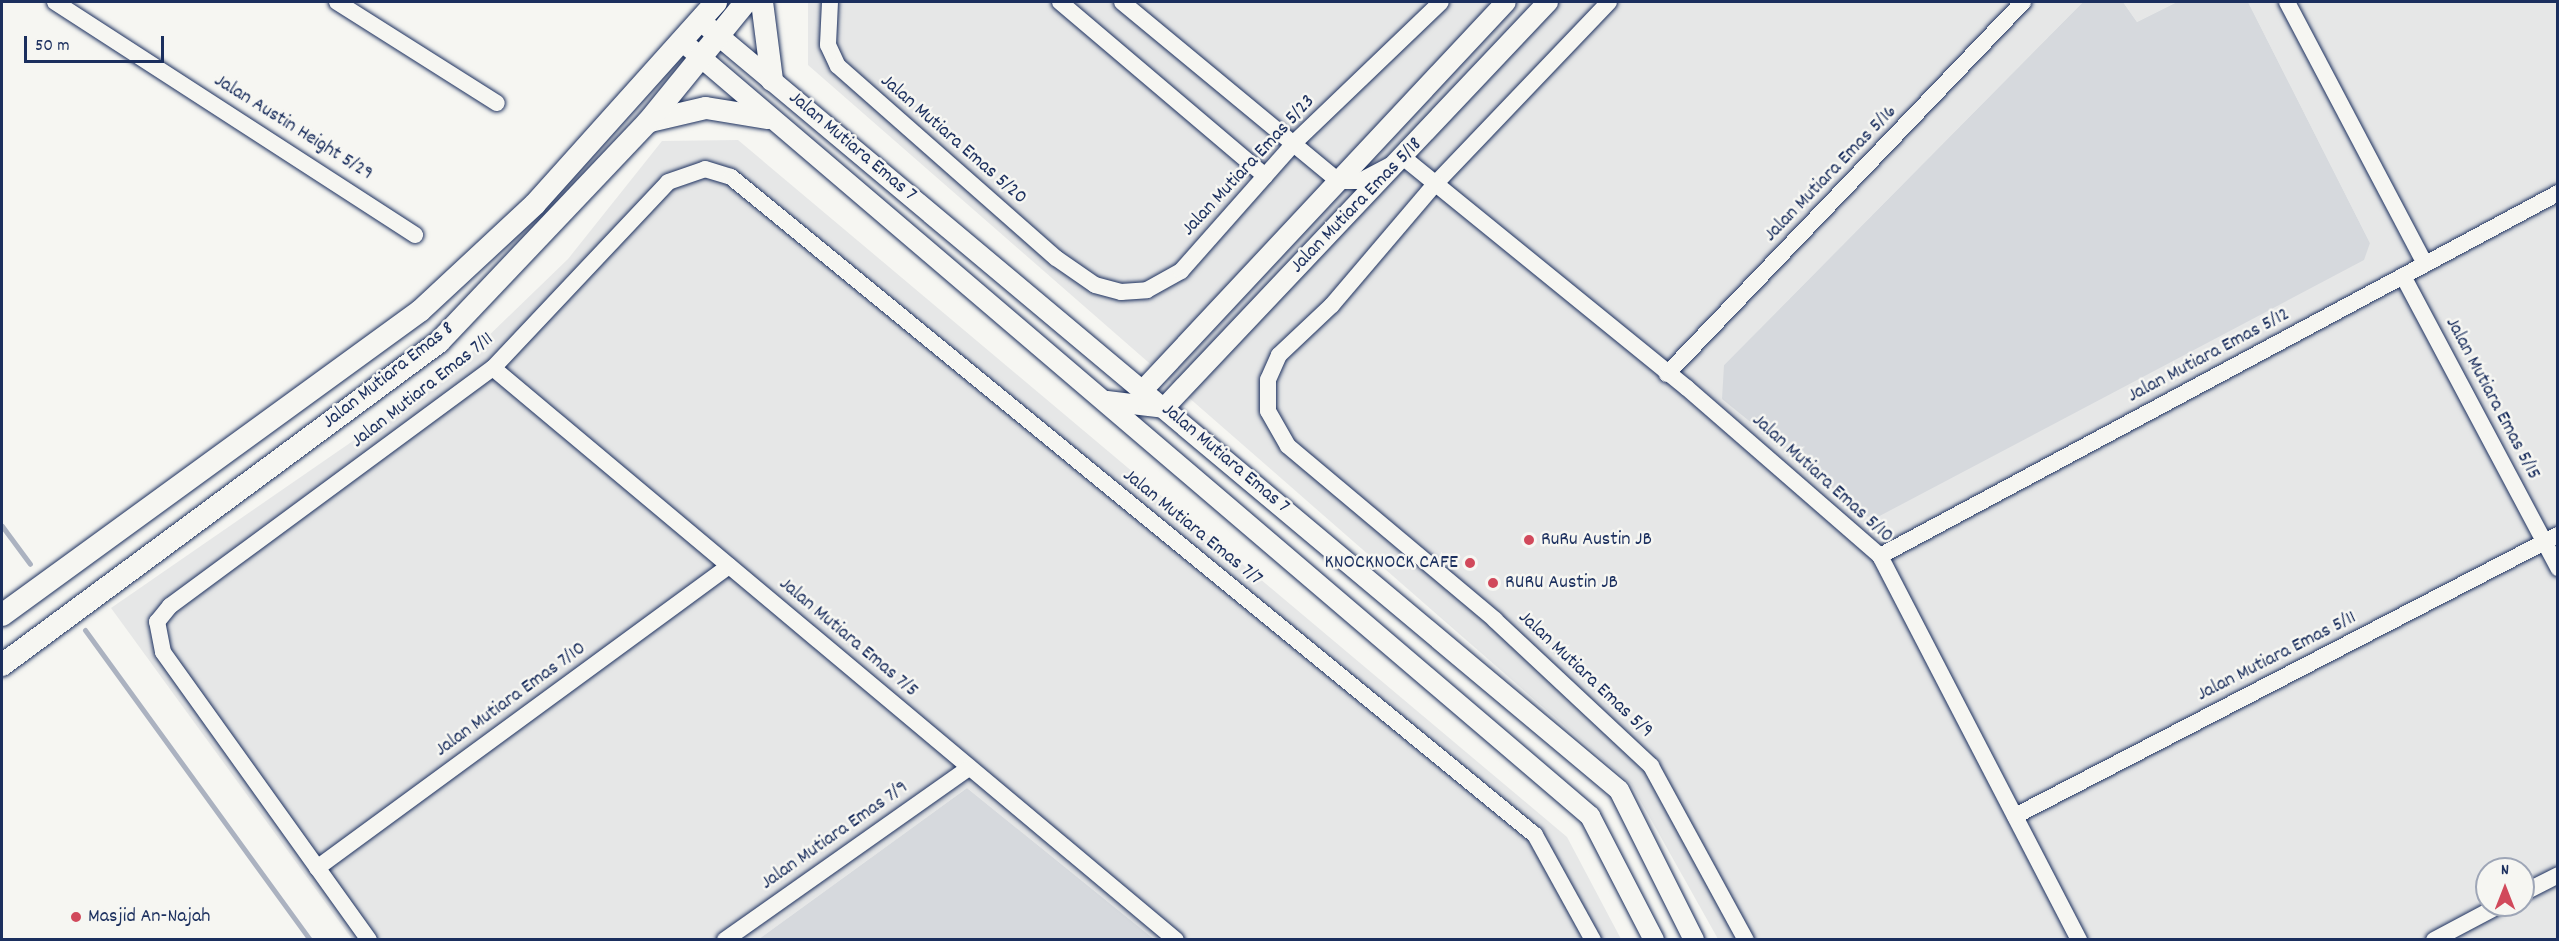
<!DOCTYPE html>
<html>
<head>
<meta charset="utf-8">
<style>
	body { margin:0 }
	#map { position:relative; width:2559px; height:941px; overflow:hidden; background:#f6f6f2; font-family:Dekko,sans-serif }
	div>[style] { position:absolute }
	.built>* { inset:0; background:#e6e7e7 }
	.green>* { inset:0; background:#d6d9dd }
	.stream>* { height:5px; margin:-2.5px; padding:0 2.5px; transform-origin:2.5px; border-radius:2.5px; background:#abb2c0 }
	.roads { filter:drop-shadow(0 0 2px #1b2f5e) drop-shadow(0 0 2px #1b2f5e) }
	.minor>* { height:16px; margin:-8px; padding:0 8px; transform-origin:8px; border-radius:8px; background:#f6f6f2 }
	.tertiary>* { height:20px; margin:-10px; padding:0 10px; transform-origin:10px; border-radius:10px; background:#f6f6f2 }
	.secondary>* { height:22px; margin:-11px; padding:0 11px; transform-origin:11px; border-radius:11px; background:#f6f6f2 }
	.dots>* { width:16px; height:16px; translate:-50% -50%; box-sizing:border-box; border:3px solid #f6f6f2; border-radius:50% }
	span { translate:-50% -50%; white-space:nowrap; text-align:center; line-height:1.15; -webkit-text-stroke:5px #f6f6f2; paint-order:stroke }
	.street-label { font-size:20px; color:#1b2f5e }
	.poi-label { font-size:20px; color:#1b2f5e }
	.left { translate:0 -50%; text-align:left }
	.right { translate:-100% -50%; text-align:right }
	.frame { position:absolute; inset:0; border:3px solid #1b2f5e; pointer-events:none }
	.north { position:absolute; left:2475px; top:857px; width:60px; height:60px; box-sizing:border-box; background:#f6f6f2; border:2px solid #9ea6b7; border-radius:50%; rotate:0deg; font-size:16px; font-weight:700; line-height:24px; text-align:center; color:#1b2f5e }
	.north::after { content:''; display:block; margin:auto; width:21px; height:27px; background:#d1495b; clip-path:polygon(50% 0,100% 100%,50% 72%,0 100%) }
	.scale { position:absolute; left:24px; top:36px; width:140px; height:27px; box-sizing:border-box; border:3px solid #1b2f5e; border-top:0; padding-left:8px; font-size:18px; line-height:21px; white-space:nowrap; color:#1b2f5e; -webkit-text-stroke:4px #f6f6f2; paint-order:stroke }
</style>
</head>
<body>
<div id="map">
	<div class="built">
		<i style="clip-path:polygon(evenodd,808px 2px,2083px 2px,1724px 365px,2370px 243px,2248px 2px,2557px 2px,2557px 939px,1718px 939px,1631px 784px,808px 65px,808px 2px,2487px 869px,2523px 869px,2523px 905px,2487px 905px,2487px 869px)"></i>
		<i style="clip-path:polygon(2123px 2px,2177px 2px,2137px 22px)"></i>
		<i style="clip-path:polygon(738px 140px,1567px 837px,1621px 939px,1154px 939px,967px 788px,759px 939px,352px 939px,111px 608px,447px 376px,568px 259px,662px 141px)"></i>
	</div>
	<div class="green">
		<i style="clip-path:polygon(2083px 2px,2123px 2px,2137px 22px,2177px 2px,2248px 2px,2370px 243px,2364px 260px,1872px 520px,1722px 399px,1724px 365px)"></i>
		<i style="clip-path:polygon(967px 788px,1154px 939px,759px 939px)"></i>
	</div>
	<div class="stream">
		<i style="left:2px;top:526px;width:47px;rotate:53.6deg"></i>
		<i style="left:85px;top:630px;width:383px;rotate:54deg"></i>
	</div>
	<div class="roads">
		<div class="minor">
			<i style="left:55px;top:2px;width:429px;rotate:32.9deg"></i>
			<i style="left:337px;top:2px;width:189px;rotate:32.3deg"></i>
			<i style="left:830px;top:2px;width:43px;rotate:92.7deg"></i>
			<i style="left:828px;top:45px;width:23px;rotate:65deg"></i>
			<i style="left:838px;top:66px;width:290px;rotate:41.4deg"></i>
			<i style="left:1056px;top:258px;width:47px;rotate:34.7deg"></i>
			<i style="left:1095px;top:285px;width:27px;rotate:15deg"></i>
			<i style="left:1121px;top:292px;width:26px;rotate:-4deg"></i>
			<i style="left:1147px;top:290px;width:39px;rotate:-29deg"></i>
			<i style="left:1181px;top:271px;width:172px;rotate:-48.5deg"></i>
			<i style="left:1295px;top:142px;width:202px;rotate:-43.8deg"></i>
			<i style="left:1060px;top:2px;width:269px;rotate:40.3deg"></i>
			<i style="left:1122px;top:2px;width:281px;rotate:39.6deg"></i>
			<i style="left:1338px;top:181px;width:22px"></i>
			<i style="left:1360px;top:181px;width:50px;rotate:-27.6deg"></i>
			<i style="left:1404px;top:158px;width:365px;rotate:39.1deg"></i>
			<i style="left:1687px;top:388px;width:256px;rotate:41deg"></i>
			<i style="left:1880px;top:556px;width:433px;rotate:62.6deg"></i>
			<i style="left:1609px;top:2px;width:252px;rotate:133.7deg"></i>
			<i style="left:1435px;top:184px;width:159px;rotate:130.4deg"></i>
			<i style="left:1332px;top:305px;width:73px;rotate:136.7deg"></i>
			<i style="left:1279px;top:355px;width:27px;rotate:114deg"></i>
			<i style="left:1268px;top:380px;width:31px;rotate:90deg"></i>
			<i style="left:1268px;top:411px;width:40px;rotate:60.3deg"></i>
			<i style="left:1288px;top:446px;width:270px;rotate:40deg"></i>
			<i style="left:1495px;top:620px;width:214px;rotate:43.1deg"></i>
			<i style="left:1651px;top:766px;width:198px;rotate:61.4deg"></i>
			<i style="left:2287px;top:2px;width:296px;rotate:62.2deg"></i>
			<i style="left:2403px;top:276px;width:331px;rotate:62deg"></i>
			<i style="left:493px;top:368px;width:891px;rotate:39.95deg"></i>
			<i style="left:1667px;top:374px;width:515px;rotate:-46.26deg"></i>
			<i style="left:1880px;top:556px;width:769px;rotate:-28.16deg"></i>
			<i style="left:2015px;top:816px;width:611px;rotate:-27.36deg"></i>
			<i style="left:317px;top:868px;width:511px;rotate:-36.24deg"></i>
			<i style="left:2523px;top:893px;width:39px;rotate:-27deg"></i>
			<i style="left:369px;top:940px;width:354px;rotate:-125.6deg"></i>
			<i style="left:163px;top:652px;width:31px;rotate:-101deg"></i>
			<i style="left:157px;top:622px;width:21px;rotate:-51deg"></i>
			<i style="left:170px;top:606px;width:401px;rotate:-36.4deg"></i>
			<i style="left:493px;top:368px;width:255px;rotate:-46.7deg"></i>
			<i style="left:668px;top:182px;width:39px;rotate:-19deg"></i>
			<i style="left:705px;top:169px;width:27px;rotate:17deg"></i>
			<i style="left:731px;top:177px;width:1039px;rotate:39.3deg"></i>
			<i style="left:1535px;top:835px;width:120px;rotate:61.1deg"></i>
			<i style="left:725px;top:940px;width:299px;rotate:-35.2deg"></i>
			<i style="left:2434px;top:940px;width:75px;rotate:-27.9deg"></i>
		</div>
		<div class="tertiary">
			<i style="left:708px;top:27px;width:1188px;rotate:39.95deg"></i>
			<i style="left:1619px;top:790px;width:168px;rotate:63.4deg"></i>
			<i style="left:684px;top:43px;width:1191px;rotate:40.47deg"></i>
			<i style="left:1590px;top:816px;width:140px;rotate:62.7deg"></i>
			<i style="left:1107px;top:401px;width:57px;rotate:7deg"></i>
			<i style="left:1164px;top:408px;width:559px;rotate:-46.6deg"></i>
			<i style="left:1145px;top:401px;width:11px;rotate:-100deg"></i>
			<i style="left:1143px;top:390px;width:531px;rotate:-46.91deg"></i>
		</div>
		<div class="secondary">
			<i style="left:762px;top:2px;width:79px;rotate:82.7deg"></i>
			<i style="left:650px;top:121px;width:57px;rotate:-13.1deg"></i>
			<i style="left:706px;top:108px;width:63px;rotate:9.2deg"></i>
			<i style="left:2px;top:615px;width:517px;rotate:-36.03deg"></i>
			<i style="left:420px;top:311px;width:157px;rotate:-42.9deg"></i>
			<i style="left:535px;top:204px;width:271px;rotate:-48.1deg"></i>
			<i style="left:2px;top:665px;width:543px;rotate:-36.47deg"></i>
			<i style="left:439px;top:342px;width:303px;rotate:-46.5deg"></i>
			<i style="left:648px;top:122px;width:155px;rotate:-50.8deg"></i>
		</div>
	</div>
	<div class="dots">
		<i style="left:1529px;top:540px;background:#d1495b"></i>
		<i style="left:1470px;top:563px;background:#d1495b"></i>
		<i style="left:1493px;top:583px;background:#d1495b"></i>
		<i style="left:76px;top:917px;background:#d1495b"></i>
	</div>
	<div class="street-label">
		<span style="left:293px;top:128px;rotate:32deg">Jalan Austin Height 5/29</span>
		<span style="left:953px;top:140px;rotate:41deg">Jalan Mutiara Emas 5/20</span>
		<span style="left:852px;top:147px;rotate:40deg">Jalan Mutiara Emas 7</span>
		<span style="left:1249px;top:166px;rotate:-47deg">Jalan Mutiara Emas 5/23</span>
		<span style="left:1831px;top:174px;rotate:-46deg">Jalan Mutiara Emas 5/16</span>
		<span style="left:1357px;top:206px;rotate:-46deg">Jalan Mutiara Emas 5/18</span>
		<span style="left:2209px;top:356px;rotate:-28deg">Jalan Mutiara Emas 5/12</span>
		<span style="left:389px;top:376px;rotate:-38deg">Jalan Mutiara Emas 8</span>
		<span style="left:423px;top:391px;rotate:-38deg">Jalan Mutiara Emas 7/11</span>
		<span style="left:2492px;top:399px;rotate:62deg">Jalan Mutiara Emas 5/15</span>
		<span style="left:1225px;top:459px;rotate:40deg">Jalan Mutiara Emas 7</span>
		<span style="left:1822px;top:479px;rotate:42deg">Jalan Mutiara Emas 5/10</span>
		<span style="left:1192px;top:528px;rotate:39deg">Jalan Mutiara Emas 7/7</span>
		<span style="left:848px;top:638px;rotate:40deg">Jalan Mutiara Emas 7/5</span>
		<span style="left:2277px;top:657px;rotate:-27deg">Jalan Mutiara Emas 5/11</span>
		<span style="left:1585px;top:675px;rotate:43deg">Jalan Mutiara Emas 5/9</span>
		<span style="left:511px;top:700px;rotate:-36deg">Jalan Mutiara Emas 7/10</span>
		<span style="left:835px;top:836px;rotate:-35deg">Jalan Mutiara Emas 7/9</span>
	</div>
	<div class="poi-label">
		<span class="left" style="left:1541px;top:540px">RuRu Austin JB</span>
		<span class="right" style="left:1458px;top:563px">KNOCKNOCK CAFE</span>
		<span class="left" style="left:1505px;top:583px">RURU Austin JB</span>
		<span class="left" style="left:88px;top:917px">Masjid An-Najah</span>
	</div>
	<div class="frame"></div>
	<div class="north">N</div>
	<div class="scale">50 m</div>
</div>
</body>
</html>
